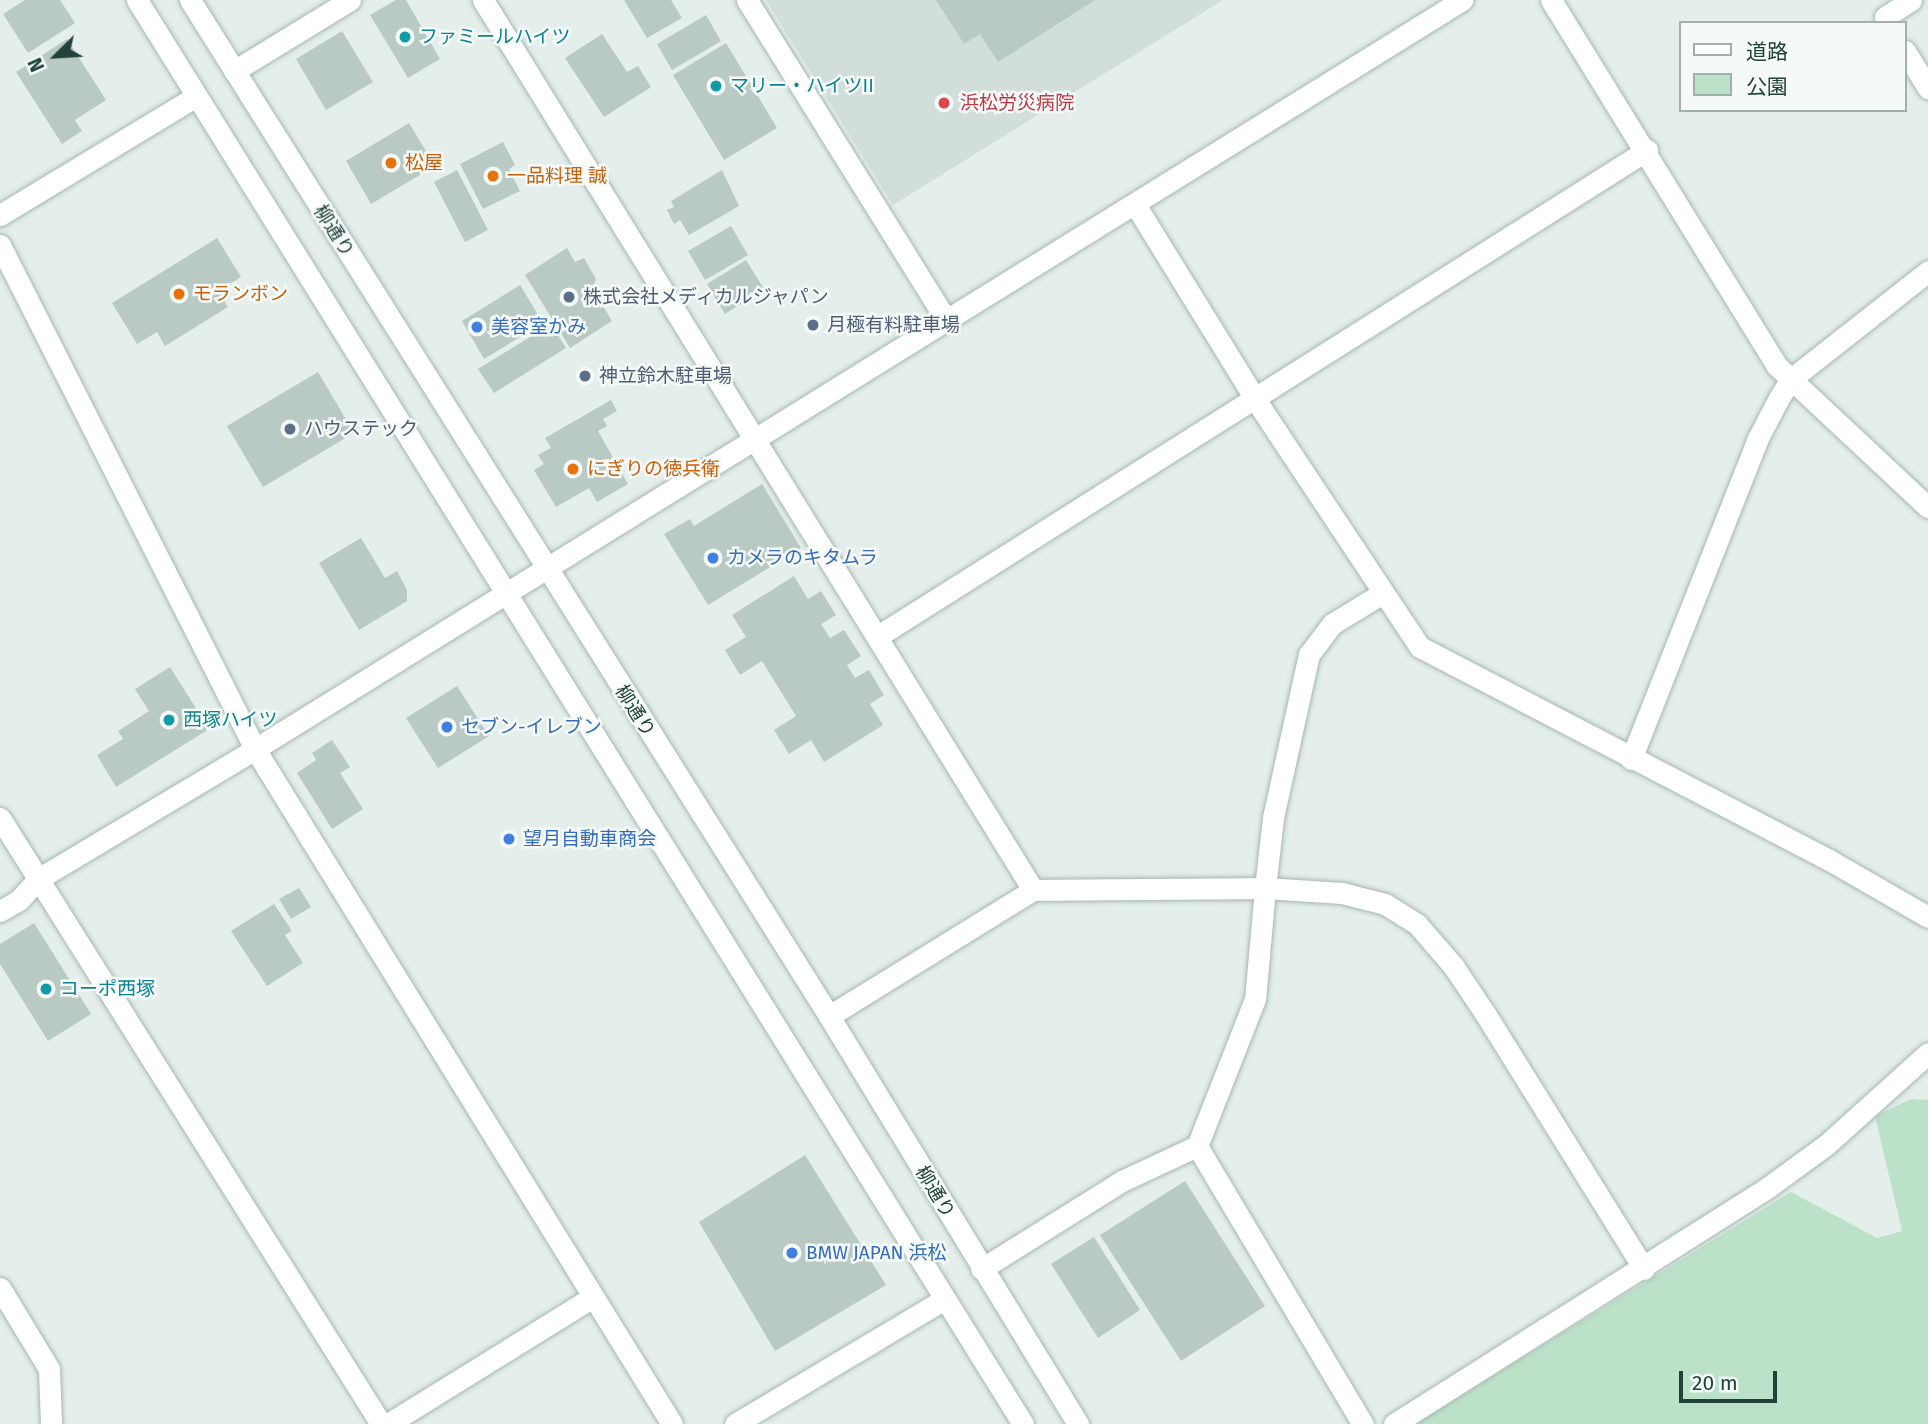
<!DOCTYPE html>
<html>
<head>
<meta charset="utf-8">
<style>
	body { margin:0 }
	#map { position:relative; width:1928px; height:1424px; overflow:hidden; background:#e4eeeb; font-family:"Fira Sans","Noto Sans JP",sans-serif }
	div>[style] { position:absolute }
	.built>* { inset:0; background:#d2deda }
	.green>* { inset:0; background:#bce1c9 }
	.building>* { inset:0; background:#b9c9c4 }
	.roads { filter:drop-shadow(0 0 2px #a6b7b3) drop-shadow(0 0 2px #a6b7b3) }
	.minor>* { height:21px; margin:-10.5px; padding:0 10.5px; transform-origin:10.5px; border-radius:10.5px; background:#fff }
	.dots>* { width:19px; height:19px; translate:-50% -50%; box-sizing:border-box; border:4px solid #f5faf8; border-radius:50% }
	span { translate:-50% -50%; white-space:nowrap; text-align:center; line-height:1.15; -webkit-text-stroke:5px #f5faf8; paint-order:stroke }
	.culture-label { font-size:19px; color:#0d838f }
	.left { translate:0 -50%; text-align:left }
	.health-label { font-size:19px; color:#be3a42 }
	.food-label { font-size:19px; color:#c56008 }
	.street-label { font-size:19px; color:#22423c }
	.service-label { font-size:19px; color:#4e5e75 }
	.shop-label { font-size:19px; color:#366cbe }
	.legend { position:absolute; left:1679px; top:21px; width:228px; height:91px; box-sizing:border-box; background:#f5faf8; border:2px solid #a1b0ad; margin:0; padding:9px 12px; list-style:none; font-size:21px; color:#22423c }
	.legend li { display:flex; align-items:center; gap:14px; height:35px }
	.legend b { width:35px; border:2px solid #a1b0ad }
	.north { position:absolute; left:21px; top:21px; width:70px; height:70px; -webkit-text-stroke:5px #f5faf8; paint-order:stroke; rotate:246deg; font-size:19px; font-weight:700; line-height:28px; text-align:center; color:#22423c }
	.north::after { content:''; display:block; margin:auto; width:24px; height:32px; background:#22423c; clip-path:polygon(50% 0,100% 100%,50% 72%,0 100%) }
	.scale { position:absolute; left:1679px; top:1371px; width:98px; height:32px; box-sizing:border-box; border:4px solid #22423c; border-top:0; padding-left:9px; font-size:21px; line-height:24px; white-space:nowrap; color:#22423c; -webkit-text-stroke:5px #f5faf8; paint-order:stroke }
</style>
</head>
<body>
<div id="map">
	<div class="built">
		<i style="clip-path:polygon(766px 0,1223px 0,893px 205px)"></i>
	</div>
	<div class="green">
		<i style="clip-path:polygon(1911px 1099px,1928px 1100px,1928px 1424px,1415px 1424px,1791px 1192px,1877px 1238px,1902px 1231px,1875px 1116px)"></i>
	</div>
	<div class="building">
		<i style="clip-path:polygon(25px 0,60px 0,75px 23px,28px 53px,3px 14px)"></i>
		<i style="clip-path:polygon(396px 0,406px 0,440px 59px,408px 78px,370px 15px)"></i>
		<i style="clip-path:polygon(624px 0,671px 0,682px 18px,647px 38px)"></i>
		<i style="clip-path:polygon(936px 0,1095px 0,998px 62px,980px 34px,964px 44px)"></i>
		<i style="clip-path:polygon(706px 15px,721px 41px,672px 70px,657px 44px)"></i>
		<i style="clip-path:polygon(342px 31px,373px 82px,326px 110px,296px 59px)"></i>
		<i style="clip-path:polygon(602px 34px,627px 72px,638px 66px,651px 87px,604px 117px,565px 58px)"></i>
		<i style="clip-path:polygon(67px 39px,106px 100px,75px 120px,82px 131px,62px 144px,16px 72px)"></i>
		<i style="clip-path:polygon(726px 43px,777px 128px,724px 160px,673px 75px)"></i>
		<i style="clip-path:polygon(409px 123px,435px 166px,371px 204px,346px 161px)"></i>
		<i style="clip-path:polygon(503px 142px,515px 165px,509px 169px,520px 191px,483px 209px,460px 164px)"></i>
		<i style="clip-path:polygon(457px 170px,488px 230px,465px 242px,434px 182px)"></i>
		<i style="clip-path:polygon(722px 170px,739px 206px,689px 235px,680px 220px,674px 224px,667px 210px,674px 207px,671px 201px)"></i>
		<i style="clip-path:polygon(731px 226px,748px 255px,705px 280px,688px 251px)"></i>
		<i style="clip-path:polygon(217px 238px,241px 277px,218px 291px,228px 307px,165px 346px,157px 332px,137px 344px,112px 303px)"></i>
		<i style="clip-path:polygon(567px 248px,575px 262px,584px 258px,596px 279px,592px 288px,612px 321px,570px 348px,525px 275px)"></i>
		<i style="clip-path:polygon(746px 260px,764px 289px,725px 314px,707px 284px)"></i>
		<i style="clip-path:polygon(520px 285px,543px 323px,484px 359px,462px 321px)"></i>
		<i style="clip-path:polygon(551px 324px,566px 348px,494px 393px,478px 369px)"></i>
		<i style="clip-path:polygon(318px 372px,354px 433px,263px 487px,227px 426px)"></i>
		<i style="clip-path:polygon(611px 400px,617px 411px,603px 419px,607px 426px,598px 431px,628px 484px,597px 502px,589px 488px,556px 507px,534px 470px,544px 464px,538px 455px,551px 448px,545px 438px)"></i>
		<i style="clip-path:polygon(762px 484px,801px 548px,708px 605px,664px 534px,690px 519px,694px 526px)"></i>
		<i style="clip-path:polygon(361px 538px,385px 578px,397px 571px,407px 590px,407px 601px,359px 630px,319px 563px)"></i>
		<i style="clip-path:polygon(794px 576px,808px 599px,821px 591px,836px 615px,821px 624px,830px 638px,844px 630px,861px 656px,847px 665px,855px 678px,869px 670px,884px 695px,870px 704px,883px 725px,824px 762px,811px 740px,789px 754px,774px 730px,796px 716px,762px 661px,740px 675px,725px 650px,746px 637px,732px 615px)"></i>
		<i style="clip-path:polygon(170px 667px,209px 729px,116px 787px,97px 755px,123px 739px,118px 731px,149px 711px,135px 689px)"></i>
		<i style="clip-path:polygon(457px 686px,489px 736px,438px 768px,406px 718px)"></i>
		<i style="clip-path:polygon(332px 740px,350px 767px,340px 773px,363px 809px,332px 829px,297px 773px,316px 760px,312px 753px)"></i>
		<i style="clip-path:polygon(299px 888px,311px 907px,291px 919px,279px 899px)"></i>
		<i style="clip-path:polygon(274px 904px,292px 931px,285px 935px,303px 963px,267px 986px,231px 931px)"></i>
		<i style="clip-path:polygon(34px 923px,91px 1014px,48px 1041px,0 964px,0 944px)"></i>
		<i style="clip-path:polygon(805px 1155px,886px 1285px,775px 1351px,699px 1222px)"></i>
		<i style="clip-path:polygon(1185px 1181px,1265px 1306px,1181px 1361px,1100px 1235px)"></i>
		<i style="clip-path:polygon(1094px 1237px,1140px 1310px,1098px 1338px,1051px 1264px)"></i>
	</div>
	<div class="roads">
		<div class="minor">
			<i style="left:137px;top:0;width:1677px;rotate:58.11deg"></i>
			<i style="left:190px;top:0;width:1200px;rotate:57.83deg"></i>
			<i style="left:829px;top:1016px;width:478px;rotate:58.6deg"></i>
			<i style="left:483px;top:0;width:1046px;rotate:58.28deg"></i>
			<i style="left:747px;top:0;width:377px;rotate:58.1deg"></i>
			<i style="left:1551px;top:0;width:429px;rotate:58.3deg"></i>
			<i style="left:1776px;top:365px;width:208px;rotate:43.1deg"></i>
			<i style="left:1885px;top:17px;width:31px;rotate:-33deg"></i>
			<i style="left:1905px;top:51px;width:44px;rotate:58.1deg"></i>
			<i style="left:234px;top:71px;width:136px;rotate:-31.5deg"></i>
			<i style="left:1136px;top:206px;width:227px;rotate:58.3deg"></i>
			<i style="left:1255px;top:399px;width:298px;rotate:56.4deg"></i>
			<i style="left:1420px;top:647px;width:463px;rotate:27.5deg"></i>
			<i style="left:1831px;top:861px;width:112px;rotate:30deg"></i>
			<i style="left:0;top:215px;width:228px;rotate:-31.2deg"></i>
			<i style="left:0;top:245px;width:565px;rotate:63.16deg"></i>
			<i style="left:255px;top:749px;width:793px;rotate:58.29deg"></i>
			<i style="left:1381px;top:594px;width:57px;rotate:148.5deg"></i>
			<i style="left:1332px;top:624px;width:38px;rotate:127deg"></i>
			<i style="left:1309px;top:654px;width:168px;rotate:102.4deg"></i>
			<i style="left:1273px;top:818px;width:70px;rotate:96.5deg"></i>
			<i style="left:1265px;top:888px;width:77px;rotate:3.7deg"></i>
			<i style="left:1342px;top:893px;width:44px;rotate:14.3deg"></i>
			<i style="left:1385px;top:904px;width:38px;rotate:32deg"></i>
			<i style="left:1417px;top:924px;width:57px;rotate:49.3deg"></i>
			<i style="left:1454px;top:967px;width:58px;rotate:56.3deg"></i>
			<i style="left:1486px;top:1015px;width:299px;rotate:58.1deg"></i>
			<i style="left:878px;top:636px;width:910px;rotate:-32.29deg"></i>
			<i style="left:1631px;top:759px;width:343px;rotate:-68.4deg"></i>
			<i style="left:1757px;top:440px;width:47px;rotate:-62.4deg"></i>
			<i style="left:1779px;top:398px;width:22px;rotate:-58deg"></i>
			<i style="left:1791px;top:379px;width:174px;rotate:-38.2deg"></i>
			<i style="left:0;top:818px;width:716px;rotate:57.84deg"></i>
			<i style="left:0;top:911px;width:22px;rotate:-30deg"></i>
			<i style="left:19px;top:900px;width:28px;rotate:-48deg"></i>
			<i style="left:38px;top:879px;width:253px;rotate:-30.9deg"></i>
			<i style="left:255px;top:749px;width:1421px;rotate:-31.82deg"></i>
			<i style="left:829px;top:1016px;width:240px;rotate:-31.7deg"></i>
			<i style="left:1033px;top:890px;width:232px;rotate:-0.5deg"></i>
			<i style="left:1265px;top:888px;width:111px;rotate:95.1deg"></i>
			<i style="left:1255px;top:999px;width:158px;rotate:111.5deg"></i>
			<i style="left:1197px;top:1146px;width:83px;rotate:155deg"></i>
			<i style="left:1122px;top:1181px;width:166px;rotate:148deg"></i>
			<i style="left:1197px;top:1146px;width:324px;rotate:59.2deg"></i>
			<i style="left:0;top:1288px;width:95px;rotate:58.8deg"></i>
			<i style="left:49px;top:1369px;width:55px;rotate:87.9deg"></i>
			<i style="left:388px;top:1424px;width:241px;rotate:-31.8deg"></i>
			<i style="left:735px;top:1424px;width:244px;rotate:-30.8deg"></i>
			<i style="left:1394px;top:1424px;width:441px;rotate:-32.3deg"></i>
			<i style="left:1767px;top:1188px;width:73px;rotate:-36.1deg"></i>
			<i style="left:1826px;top:1145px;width:137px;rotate:-42deg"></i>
		</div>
	</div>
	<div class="dots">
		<i style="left:405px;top:37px;background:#0f9aa8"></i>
		<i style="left:716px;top:86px;background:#0f9aa8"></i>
		<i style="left:944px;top:103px;background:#e0444e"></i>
		<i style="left:391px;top:163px;background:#e8710a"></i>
		<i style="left:493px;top:176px;background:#e8710a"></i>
		<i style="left:179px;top:294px;background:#e8710a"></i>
		<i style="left:569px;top:297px;background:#5c6f8a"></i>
		<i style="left:813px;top:325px;background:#5c6f8a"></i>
		<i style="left:477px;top:327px;background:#3f7fe0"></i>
		<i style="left:585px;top:376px;background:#5c6f8a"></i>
		<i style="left:290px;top:429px;background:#5c6f8a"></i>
		<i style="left:573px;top:469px;background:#e8710a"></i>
		<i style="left:713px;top:558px;background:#3f7fe0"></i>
		<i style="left:169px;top:720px;background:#0f9aa8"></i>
		<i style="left:447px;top:727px;background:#3f7fe0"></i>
		<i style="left:509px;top:839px;background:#3f7fe0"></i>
		<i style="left:46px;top:989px;background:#0f9aa8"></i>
		<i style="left:792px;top:1253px;background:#3f7fe0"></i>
	</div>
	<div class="culture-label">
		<span class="left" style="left:419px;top:37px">ファミールハイツ</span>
		<span class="left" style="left:730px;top:86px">マリー・ハイツII</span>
		<span class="left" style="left:183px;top:720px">西塚ハイツ</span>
		<span class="left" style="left:60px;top:989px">コーポ西塚</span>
	</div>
	<div class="health-label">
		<span class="left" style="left:960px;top:103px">浜松労災病院</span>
	</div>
	<div class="food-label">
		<span class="left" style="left:405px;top:163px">松屋</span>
		<span class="left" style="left:507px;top:176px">一品料理 誠</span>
		<span class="left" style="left:193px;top:294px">モランボン</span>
		<span class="left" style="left:587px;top:469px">にぎりの徳兵衛</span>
	</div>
	<div class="street-label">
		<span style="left:334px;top:231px;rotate:58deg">柳通り</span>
		<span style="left:635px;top:711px;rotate:58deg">柳通り</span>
		<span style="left:935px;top:1192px;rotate:59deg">柳通り</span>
	</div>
	<div class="service-label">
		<span class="left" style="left:583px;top:297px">株式会社メディカルジャパン</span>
		<span class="left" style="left:827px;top:325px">月極有料駐車場</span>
		<span class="left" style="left:599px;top:376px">神立鈴木駐車場</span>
		<span class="left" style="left:304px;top:429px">ハウステック</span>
	</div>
	<div class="shop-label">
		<span class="left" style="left:491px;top:327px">美容室かみ</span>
		<span class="left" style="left:727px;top:558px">カメラのキタムラ</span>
		<span class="left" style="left:461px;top:727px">セブン-イレブン</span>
		<span class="left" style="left:523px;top:839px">望月自動車商会</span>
		<span class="left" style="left:806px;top:1253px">BMW JAPAN 浜松</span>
	</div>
	<ul class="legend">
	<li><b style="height:9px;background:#fff"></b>道路</li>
	<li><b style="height:19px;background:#bce1c9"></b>公園</li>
	</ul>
	<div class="north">N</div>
	<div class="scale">20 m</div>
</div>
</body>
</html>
